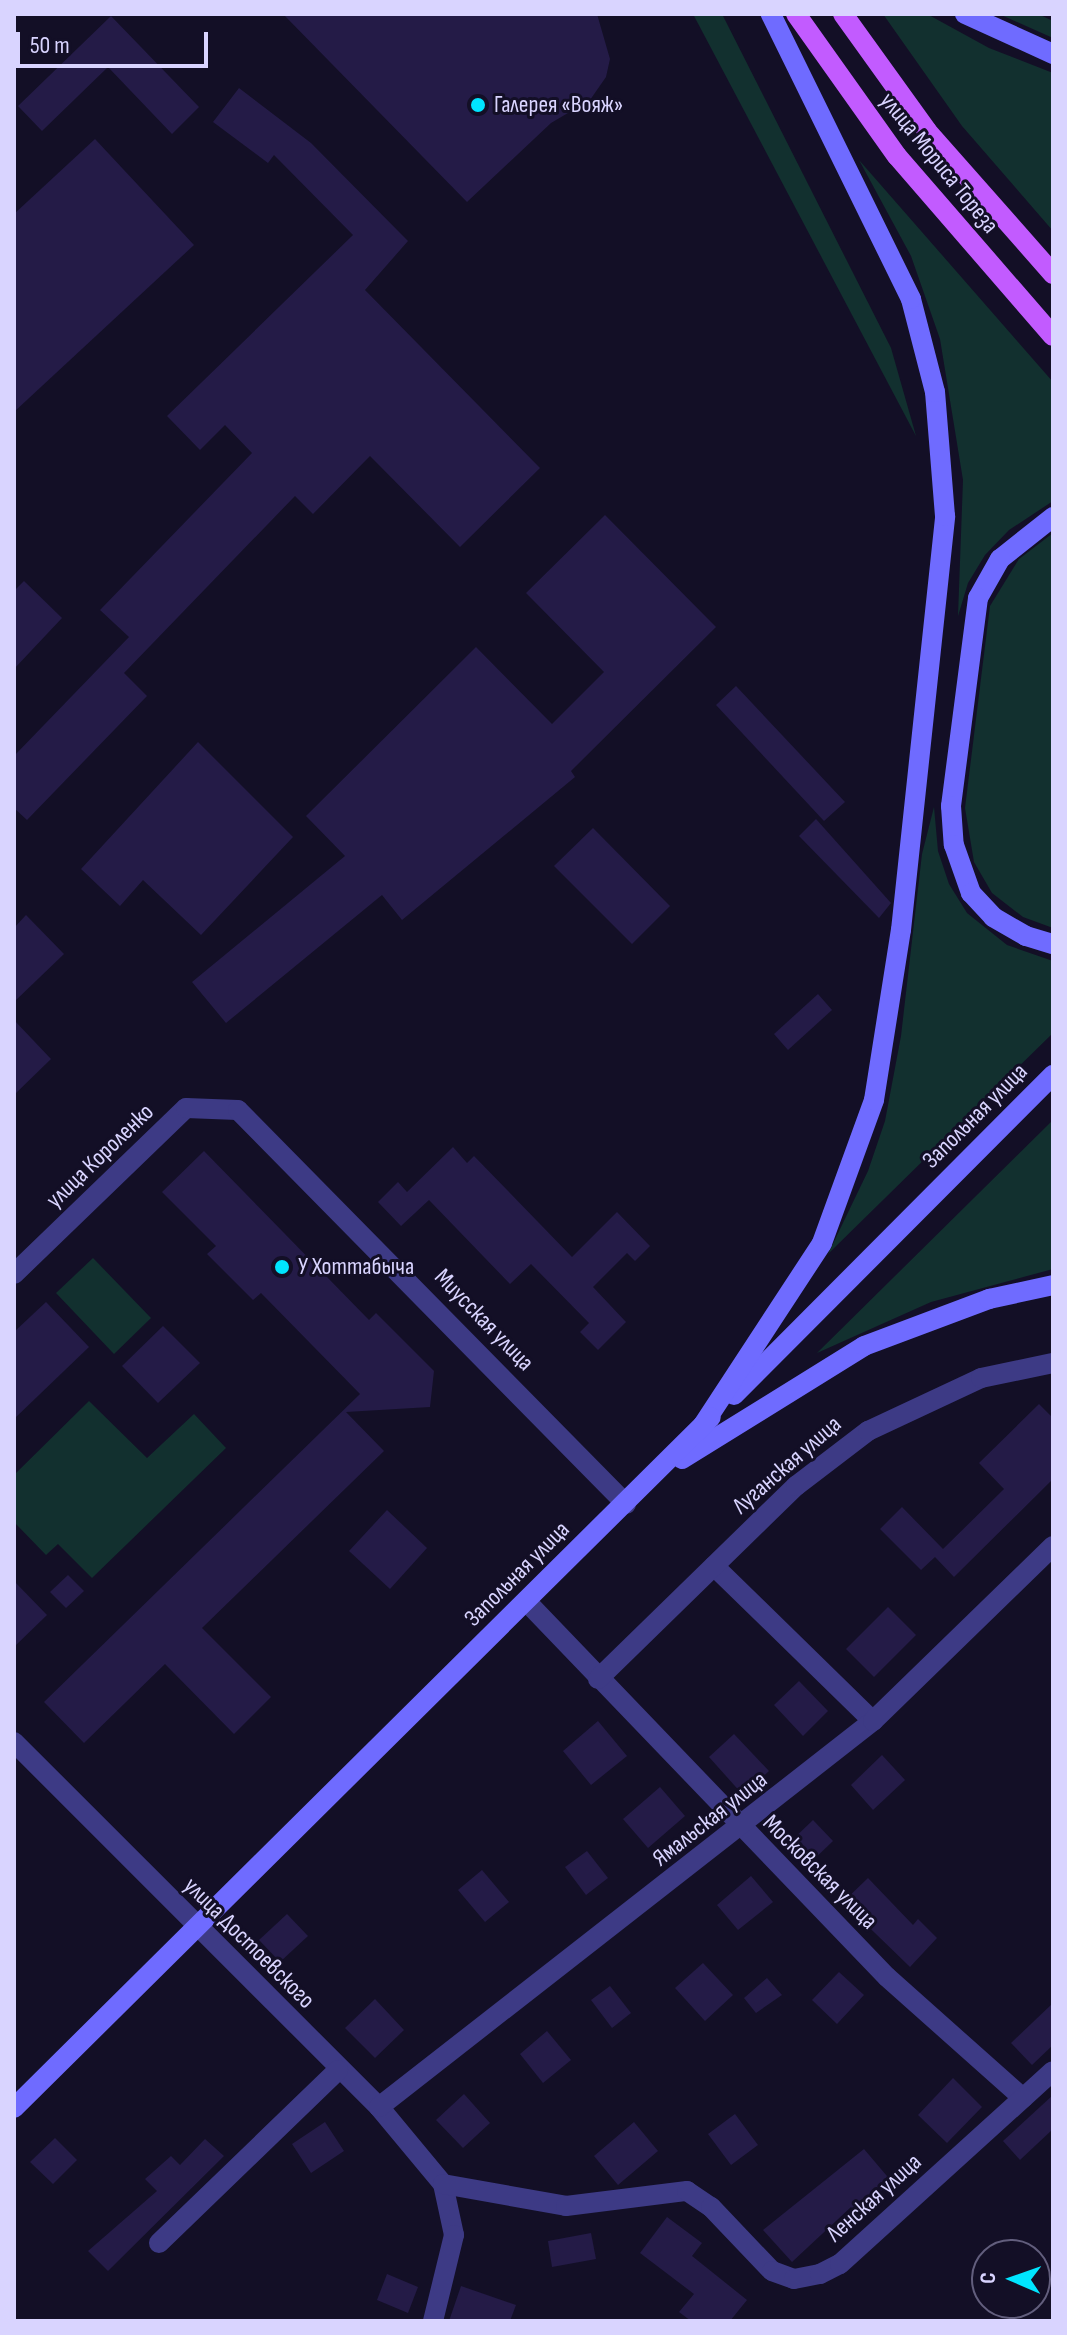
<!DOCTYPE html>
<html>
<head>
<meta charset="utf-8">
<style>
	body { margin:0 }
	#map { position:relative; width:1067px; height:2335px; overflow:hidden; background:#130f26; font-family:"Sofia Sans Condensed",sans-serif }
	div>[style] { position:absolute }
	.green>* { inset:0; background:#12302f }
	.building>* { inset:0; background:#241b47 }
	.street>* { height:20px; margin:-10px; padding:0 10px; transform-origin:10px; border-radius:10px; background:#3d3a85 }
	.secondary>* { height:20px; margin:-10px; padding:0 10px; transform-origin:10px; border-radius:10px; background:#6f6bff }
	.primary>* { height:20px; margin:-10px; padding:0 10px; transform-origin:10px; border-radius:10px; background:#c25bff }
	.dots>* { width:22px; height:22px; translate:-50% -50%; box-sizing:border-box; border:4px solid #130f26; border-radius:50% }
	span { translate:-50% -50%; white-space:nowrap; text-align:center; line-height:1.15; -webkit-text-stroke:6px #130f26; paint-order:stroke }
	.poi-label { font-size:24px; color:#d9d4ff }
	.left { translate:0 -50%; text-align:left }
	.street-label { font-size:24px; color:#d9d4ff }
	.frame { position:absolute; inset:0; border:16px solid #d9d4ff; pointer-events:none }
	.north { position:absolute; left:971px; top:2239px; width:80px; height:80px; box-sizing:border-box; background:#130f26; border:2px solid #625e7d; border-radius:50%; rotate:272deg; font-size:22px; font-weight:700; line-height:32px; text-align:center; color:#d9d4ff }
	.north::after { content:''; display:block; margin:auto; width:28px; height:36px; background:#00e5ff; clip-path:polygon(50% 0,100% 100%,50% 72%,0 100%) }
	.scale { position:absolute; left:16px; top:32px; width:192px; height:36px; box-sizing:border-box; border:4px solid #d9d4ff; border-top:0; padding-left:10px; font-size:24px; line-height:28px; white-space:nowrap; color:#d9d4ff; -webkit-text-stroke:6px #130f26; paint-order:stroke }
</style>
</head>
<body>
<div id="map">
	<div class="green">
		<i style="clip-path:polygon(693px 14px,722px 14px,891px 348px,916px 436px)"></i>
		<i style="clip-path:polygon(883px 14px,927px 14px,989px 48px,1053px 73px,1053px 231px,962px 126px)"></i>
		<i style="clip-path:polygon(999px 14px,1038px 14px,1053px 21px,1053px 38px)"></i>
		<i style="clip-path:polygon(859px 160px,1053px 382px,1053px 501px,1009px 530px,985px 555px,968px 583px,958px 616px,963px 480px,940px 339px,911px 256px)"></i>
		<i style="clip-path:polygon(1053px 533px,1053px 928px,1023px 917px,992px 893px,974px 862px,965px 808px,990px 606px,1019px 559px)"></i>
		<i style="clip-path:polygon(934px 807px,938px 851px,949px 884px,967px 913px,1007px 945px,1053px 961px,1053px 1033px,828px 1254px,868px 1171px,885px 1121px,901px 1036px,922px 854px)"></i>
		<i style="clip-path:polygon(1053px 1120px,1053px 1269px,931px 1302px,817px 1353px)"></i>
		<i style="clip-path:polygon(93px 1258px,151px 1318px,114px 1354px,56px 1293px)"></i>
		<i style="clip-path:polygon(89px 1401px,147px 1458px,194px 1414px,226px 1448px,92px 1578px,58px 1544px,46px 1555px,14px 1522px,14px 1475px)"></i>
	</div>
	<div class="building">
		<i style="clip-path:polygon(283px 14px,597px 14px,610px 59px,606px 77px,590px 100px,551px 123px,467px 202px)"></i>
		<i style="clip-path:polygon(111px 16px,199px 107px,172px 134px,108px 67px,42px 131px,18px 106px)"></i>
		<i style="clip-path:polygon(239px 88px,311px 143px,408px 241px,365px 290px,540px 468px,460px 547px,370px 456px,313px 514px,295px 496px,124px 673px,147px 696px,27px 820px,14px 808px,14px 756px,129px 637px,100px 610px,252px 453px,225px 425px,200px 450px,167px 416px,353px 235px,274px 155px,268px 163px,213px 122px)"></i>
		<i style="clip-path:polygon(95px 139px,194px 245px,14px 412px,14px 214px)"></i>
		<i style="clip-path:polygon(605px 515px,716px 627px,571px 771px,575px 777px,402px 920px,382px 895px,226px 1023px,192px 982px,345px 856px,306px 816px,476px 647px,552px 724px,604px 672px,526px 593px)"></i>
		<i style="clip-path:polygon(24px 581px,62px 618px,14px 669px,14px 591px)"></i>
		<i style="clip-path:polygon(736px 686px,845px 802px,824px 821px,716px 705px)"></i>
		<i style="clip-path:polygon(198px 742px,293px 837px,201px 935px,143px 880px,120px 906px,81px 869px)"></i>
		<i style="clip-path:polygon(816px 819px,891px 903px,879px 918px,799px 836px)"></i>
		<i style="clip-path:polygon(593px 828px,670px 906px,632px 944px,554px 866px)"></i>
		<i style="clip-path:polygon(26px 915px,64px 954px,14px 1002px,14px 928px)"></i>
		<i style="clip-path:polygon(818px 994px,832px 1010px,788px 1050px,774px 1034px)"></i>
		<i style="clip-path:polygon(14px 1020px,51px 1059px,14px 1095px)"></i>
		<i style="clip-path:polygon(453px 1147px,467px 1163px,474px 1156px,572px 1257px,617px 1212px,650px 1246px,635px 1261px,627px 1253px,593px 1287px,626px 1322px,598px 1350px,580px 1332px,589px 1323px,531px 1264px,510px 1284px,429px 1200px,401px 1226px,378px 1202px,398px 1182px,407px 1192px)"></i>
		<i style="clip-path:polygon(204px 1151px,369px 1320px,376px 1313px,434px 1371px,430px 1407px,346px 1412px,384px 1451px,202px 1628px,271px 1697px,234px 1734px,165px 1664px,84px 1743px,44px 1702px,360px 1394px,261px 1293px,253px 1300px,207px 1254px,216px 1246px,162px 1192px)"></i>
		<i style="clip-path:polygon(46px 1302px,89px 1347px,14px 1419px,14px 1332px)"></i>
		<i style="clip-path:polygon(163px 1326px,200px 1363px,158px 1403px,122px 1366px)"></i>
		<i style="clip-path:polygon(1039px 1404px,1053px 1418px,1053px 1479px,954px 1577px,935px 1557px,921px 1570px,880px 1529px,902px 1507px,943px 1549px,1004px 1489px,979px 1463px)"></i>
		<i style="clip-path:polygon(387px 1510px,427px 1548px,390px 1589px,349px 1551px)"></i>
		<i style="clip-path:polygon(68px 1575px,84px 1591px,66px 1608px,50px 1592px)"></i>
		<i style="clip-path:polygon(14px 1581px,47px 1615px,14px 1647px)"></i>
		<i style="clip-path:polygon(888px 1607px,916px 1635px,874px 1677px,846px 1649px)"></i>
		<i style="clip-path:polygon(799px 1681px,828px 1711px,803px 1736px,774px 1705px)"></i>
		<i style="clip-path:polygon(598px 1721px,627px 1756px,591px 1785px,563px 1751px)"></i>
		<i style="clip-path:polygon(734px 1734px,769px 1771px,743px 1795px,709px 1757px)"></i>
		<i style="clip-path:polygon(882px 1755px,905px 1780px,873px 1810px,851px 1785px)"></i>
		<i style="clip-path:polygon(660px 1787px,685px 1816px,648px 1848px,623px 1819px)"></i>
		<i style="clip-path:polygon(813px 1820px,833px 1841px,808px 1865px,789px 1843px)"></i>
		<i style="clip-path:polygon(587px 1851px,608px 1878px,586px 1895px,565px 1867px)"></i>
		<i style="clip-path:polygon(482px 1870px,509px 1902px,485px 1922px,458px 1890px)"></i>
		<i style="clip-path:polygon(751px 1876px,773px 1902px,738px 1930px,717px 1905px)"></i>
		<i style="clip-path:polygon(868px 1878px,913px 1925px,918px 1919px,937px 1938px,910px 1967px,843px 1902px)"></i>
		<i style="clip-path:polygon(287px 1914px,308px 1936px,280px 1962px,259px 1940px)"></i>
		<i style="clip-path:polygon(703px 1963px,733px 1995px,705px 2021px,675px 1988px)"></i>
		<i style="clip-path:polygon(839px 1972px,864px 1995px,837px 2024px,812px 2000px)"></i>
		<i style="clip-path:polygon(767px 1978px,782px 1995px,756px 2013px,744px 1998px)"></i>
		<i style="clip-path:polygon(610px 1986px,631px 2013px,612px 2028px,591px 2000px)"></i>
		<i style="clip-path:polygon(375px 1999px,404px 2030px,375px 2058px,345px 2028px)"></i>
		<i style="clip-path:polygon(1053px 2003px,1053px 2045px,1032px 2065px,1011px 2043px)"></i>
		<i style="clip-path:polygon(547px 2031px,571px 2060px,543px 2083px,520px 2054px)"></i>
		<i style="clip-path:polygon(953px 2078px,982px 2107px,947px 2143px,918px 2115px)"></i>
		<i style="clip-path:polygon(464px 2094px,490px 2123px,463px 2148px,436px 2120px)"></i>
		<i style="clip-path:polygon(1053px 2095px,1053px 2129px,1020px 2160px,1003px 2141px)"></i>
		<i style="clip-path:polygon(735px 2114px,758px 2145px,731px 2165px,708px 2134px)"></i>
		<i style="clip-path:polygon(325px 2122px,344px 2151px,311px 2173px,292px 2144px)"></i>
		<i style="clip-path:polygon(634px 2122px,658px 2151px,618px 2185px,594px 2156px)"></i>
		<i style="clip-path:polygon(55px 2138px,77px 2160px,53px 2184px,30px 2162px)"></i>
		<i style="clip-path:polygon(205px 2139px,224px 2156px,108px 2271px,88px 2251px,157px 2191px,145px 2179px,171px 2156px,180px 2165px)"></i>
		<i style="clip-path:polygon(864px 2149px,892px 2182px,856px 2213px,851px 2207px,792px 2262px,763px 2230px)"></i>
		<i style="clip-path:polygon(667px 2217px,702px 2243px,692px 2256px,747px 2300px,730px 2321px,691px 2321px,679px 2312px,694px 2294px,640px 2253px)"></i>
		<i style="clip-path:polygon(591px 2233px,596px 2259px,552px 2267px,548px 2241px)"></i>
		<i style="clip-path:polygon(387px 2274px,418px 2287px,408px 2313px,377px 2300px)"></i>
		<i style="clip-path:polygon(461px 2286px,516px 2305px,510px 2321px,449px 2321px)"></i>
	</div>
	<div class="street">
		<i style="left:14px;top:1274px;width:239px;rotate:-44deg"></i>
		<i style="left:186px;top:1108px;width:52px;rotate:2.2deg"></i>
		<i style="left:238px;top:1110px;width:553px;rotate:45.44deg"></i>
		<i style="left:714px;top:1566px;width:222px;rotate:44.3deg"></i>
		<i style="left:526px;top:1601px;width:521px;rotate:46.17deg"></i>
		<i style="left:887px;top:1977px;width:182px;rotate:41.7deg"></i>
		<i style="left:598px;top:1679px;width:277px;rotate:-44.3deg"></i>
		<i style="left:796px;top:1486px;width:91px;rotate:-37.4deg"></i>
		<i style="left:868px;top:1431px;width:125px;rotate:-25.1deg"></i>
		<i style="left:981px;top:1378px;width:74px;rotate:-11.8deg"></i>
		<i style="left:14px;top:1742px;width:516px;rotate:45deg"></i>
		<i style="left:379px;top:2107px;width:100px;rotate:50.3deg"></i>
		<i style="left:443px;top:2184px;width:52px;rotate:77.8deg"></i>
		<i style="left:454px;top:2235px;width:89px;rotate:103.7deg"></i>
		<i style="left:379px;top:2107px;width:627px;rotate:-38deg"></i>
		<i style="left:873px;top:1721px;width:251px;rotate:-44.2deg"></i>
		<i style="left:443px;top:2184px;width:125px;rotate:10.1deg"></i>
		<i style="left:566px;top:2206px;width:122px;rotate:-7.1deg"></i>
		<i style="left:687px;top:2191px;width:29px;rotate:34deg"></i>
		<i style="left:711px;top:2207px;width:88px;rotate:46.4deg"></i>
		<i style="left:772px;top:2271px;width:23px;rotate:20deg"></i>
		<i style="left:794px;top:2279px;width:26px;rotate:-11deg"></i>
		<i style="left:820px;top:2274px;width:22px;rotate:-27deg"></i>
		<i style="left:840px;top:2264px;width:287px;rotate:-42.2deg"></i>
		<i style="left:159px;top:2243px;width:249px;rotate:-44deg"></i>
	</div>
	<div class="secondary">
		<i style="left:965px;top:14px;width:97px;rotate:24.4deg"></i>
		<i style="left:1053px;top:517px;width:68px;rotate:141.6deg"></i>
		<i style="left:1000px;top:559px;width:45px;rotate:119.4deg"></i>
		<i style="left:978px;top:598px;width:210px;rotate:97.4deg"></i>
		<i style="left:951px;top:806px;width:39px;rotate:86deg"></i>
		<i style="left:954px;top:845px;width:51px;rotate:70.5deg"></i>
		<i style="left:971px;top:893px;width:33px;rotate:47deg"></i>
		<i style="left:993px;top:917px;width:38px;rotate:30deg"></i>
		<i style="left:1026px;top:936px;width:28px;rotate:17deg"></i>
		<i style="left:734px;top:1395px;width:452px;rotate:-45.1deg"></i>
		<i style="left:703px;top:1425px;width:217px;rotate:-56.8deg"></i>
		<i style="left:822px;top:1243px;width:152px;rotate:-70deg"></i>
		<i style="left:874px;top:1100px;width:172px;rotate:-81deg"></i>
		<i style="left:901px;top:930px;width:416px;rotate:-83.9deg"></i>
		<i style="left:945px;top:516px;width:124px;rotate:-94.6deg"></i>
		<i style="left:935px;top:392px;width:96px;rotate:-104.5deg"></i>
		<i style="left:911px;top:299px;width:318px;rotate:-116.2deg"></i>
		<i style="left:682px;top:1459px;width:214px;rotate:-31.8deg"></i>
		<i style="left:864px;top:1346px;width:134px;rotate:-20.6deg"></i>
		<i style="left:989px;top:1299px;width:66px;rotate:-12.3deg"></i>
		<i style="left:14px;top:2108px;width:981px;rotate:-44.75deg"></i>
	</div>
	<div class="primary">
		<i style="left:796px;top:14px;width:174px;rotate:54.6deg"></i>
		<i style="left:897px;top:156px;width:238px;rotate:49.1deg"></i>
		<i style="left:843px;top:14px;width:144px;rotate:54.3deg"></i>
		<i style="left:927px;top:131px;width:191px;rotate:48.6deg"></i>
	</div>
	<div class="dots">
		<i style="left:478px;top:105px;background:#00e5ff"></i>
		<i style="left:282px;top:1267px;background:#00e5ff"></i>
	</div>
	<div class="poi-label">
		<span class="left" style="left:494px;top:105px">Галерея «Вояж»</span>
		<span class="left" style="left:298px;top:1267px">У Хоттабыча</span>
	</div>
	<div class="street-label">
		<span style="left:939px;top:163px;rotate:51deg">улица Мориса Тореза</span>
		<span style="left:975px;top:1116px;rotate:-45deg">Запольная улица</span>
		<span style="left:100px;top:1156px;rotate:-44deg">улица Короленко</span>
		<span style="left:484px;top:1320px;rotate:46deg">Миусская улица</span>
		<span style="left:787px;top:1465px;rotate:-41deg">Луганская улица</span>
		<span style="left:517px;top:1574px;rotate:-45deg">Запольная улица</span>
		<span style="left:710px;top:1819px;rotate:-38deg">Ямальская улица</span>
		<span style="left:820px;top:1872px;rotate:45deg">Московская улица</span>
		<span style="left:249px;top:1943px;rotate:45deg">улица Достоевского</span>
		<span style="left:874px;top:2198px;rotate:-42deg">Ленская улица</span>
	</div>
	<div class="frame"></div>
	<div class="north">С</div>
	<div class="scale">50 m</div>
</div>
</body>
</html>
